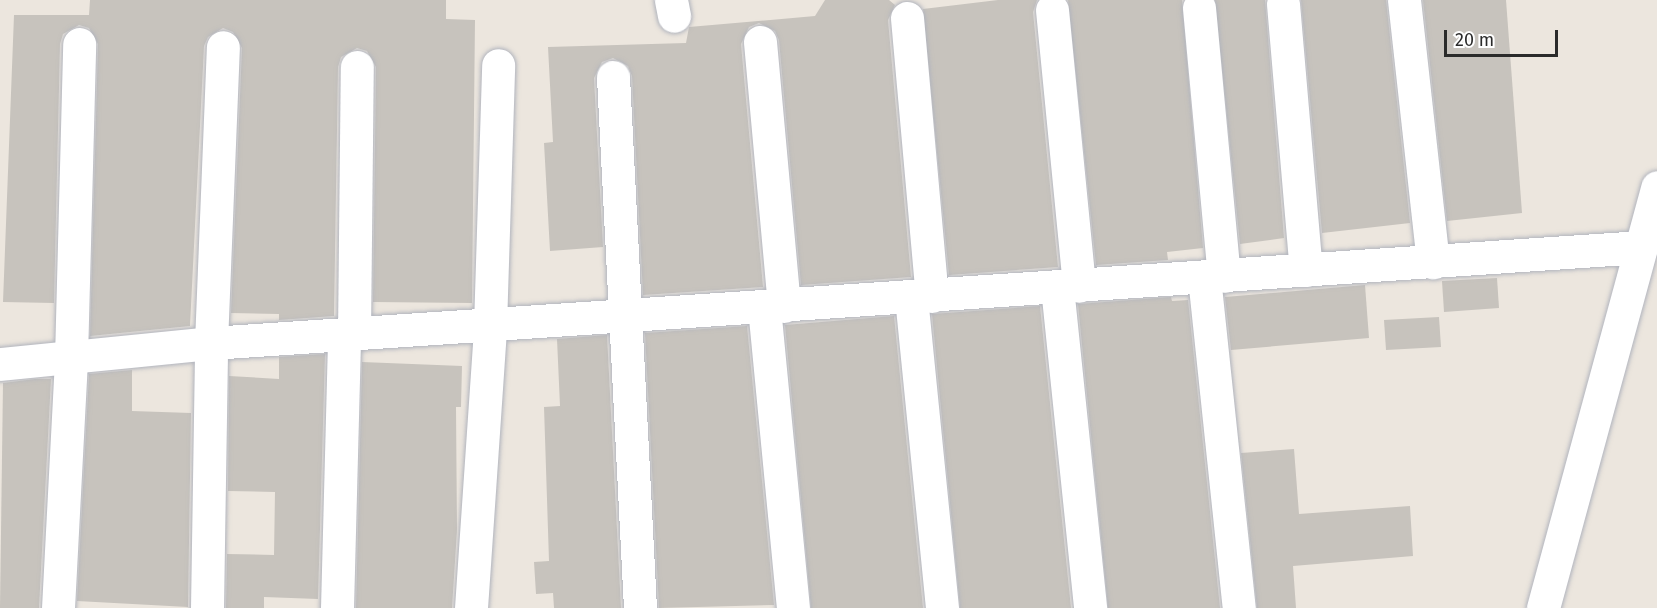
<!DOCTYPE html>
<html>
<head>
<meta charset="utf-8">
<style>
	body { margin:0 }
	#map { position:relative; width:1657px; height:608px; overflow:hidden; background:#ece6de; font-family:"Fira Sans",sans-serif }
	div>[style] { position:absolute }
	.building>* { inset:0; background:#c7c3bd }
	.roads { filter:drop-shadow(0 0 2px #b1b4bd) drop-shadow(0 0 2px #b1b4bd) }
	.street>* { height:33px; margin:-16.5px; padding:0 16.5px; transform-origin:16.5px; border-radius:16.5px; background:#fff }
	.secondary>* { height:33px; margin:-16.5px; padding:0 16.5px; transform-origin:16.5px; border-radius:16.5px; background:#fff }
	span { translate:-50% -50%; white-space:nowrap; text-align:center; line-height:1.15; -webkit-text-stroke:4.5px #fff; paint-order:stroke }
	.scale { position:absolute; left:1444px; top:30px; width:114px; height:27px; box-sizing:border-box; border:3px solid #2b2b2b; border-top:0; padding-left:8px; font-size:18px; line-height:21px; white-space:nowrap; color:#2b2b2b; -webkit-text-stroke:4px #fff; paint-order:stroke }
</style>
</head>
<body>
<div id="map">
	<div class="building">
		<i style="clip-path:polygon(90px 0,446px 0,446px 19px,475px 20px,472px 303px,373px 302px,376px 67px,367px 51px,357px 48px,341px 57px,338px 67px,334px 316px,279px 320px,279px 314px,231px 313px,242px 48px,233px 32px,223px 28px,208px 37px,204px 46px,190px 326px,90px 336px,98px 44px,89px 28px,79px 25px,63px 34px,60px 44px,54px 303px,3px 302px,14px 15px,89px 15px)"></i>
		<i style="clip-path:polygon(825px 0,889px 0,895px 5px,888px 20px,911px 277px,801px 285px,779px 40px,775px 31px,759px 23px,749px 27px,741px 44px,763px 287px,643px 295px,632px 76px,628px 66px,613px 58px,602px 62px,594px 78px,603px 247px,550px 251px,544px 143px,553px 142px,548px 47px,686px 43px,689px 27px,815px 16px)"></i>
		<i style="clip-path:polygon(998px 0,1037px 0,1033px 12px,1058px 267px,949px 275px,923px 9px)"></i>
		<i style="clip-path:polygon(1068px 0,1182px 0,1203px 248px,1167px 252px,1168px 260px,1096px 265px)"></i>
		<i style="clip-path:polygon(1215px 0,1265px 0,1284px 238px,1240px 244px)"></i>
		<i style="clip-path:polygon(1301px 0,1386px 0,1410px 223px,1322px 233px)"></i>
		<i style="clip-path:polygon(1423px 0,1506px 0,1522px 213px,1447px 221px)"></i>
		<i style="clip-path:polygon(1497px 278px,1499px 308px,1444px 312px,1442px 281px)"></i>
		<i style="clip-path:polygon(1365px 285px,1369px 338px,1231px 350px,1225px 297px)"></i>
		<i style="clip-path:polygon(1171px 297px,1172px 301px,1188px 300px,1220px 608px,1108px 608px,1078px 304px)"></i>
		<i style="clip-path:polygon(1040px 306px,1071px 608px,960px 608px,932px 314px)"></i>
		<i style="clip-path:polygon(894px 316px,923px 608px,811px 608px,785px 325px)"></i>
		<i style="clip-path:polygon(1439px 317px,1441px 347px,1386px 350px,1384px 320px)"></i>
		<i style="clip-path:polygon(747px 326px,774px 605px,659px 608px,645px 333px)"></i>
		<i style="clip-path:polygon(607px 335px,621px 608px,554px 608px,553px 593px,536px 594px,534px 562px,549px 561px,544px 407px,560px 406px,557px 339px)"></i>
		<i style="clip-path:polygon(325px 354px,318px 599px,264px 597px,264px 608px,226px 608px,227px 554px,274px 555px,275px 492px,228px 491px,229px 376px,279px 379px,279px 357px)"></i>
		<i style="clip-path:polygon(362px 362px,462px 366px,461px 407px,456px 407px,457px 530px,452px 608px,356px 608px)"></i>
		<i style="clip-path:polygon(132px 370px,132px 411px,191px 413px,188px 607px,77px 601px,89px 374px)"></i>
		<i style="clip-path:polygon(35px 379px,51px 379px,39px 608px,0 608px,3px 383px)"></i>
		<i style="clip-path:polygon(1294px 449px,1299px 514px,1410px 506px,1413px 556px,1293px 566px,1296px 608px,1257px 608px,1241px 453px)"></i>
	</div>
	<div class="roads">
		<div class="street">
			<i style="left:671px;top:0;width:16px;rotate:79deg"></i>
			<i style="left:1404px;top:0;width:264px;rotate:83.7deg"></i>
			<i style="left:1283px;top:4px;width:267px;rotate:85.1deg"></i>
			<i style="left:1199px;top:8px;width:269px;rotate:84.7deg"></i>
			<i style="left:1052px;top:10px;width:277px;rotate:84.4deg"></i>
			<i style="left:907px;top:18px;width:279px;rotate:84.9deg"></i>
			<i style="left:760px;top:42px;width:265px;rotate:84.8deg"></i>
			<i style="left:613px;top:77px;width:532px;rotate:87.09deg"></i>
			<i style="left:1204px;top:277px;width:333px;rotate:84deg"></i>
			<i style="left:1057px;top:287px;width:323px;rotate:84.1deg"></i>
			<i style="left:911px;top:297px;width:313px;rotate:84.3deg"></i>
			<i style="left:764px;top:307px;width:302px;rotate:84.5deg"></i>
			<i style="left:354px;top:334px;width:267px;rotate:-89.4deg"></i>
			<i style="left:0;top:364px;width:212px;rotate:-5.7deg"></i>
			<i style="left:211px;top:343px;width:1433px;rotate:-3.84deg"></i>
			<i style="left:58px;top:608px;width:250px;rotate:-87deg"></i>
			<i style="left:71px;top:358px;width:314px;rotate:-88.5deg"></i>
			<i style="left:207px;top:608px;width:265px;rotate:-89.1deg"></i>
			<i style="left:211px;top:343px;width:296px;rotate:-87.7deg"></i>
			<i style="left:337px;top:608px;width:273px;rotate:-88.5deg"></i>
			<i style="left:471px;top:608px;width:283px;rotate:-86.1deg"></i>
			<i style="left:490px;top:326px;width:261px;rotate:-88.2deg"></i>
		</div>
		<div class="secondary">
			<i style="left:1543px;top:608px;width:436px;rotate:-74.8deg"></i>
		</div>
	</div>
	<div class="scale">20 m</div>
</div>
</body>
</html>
